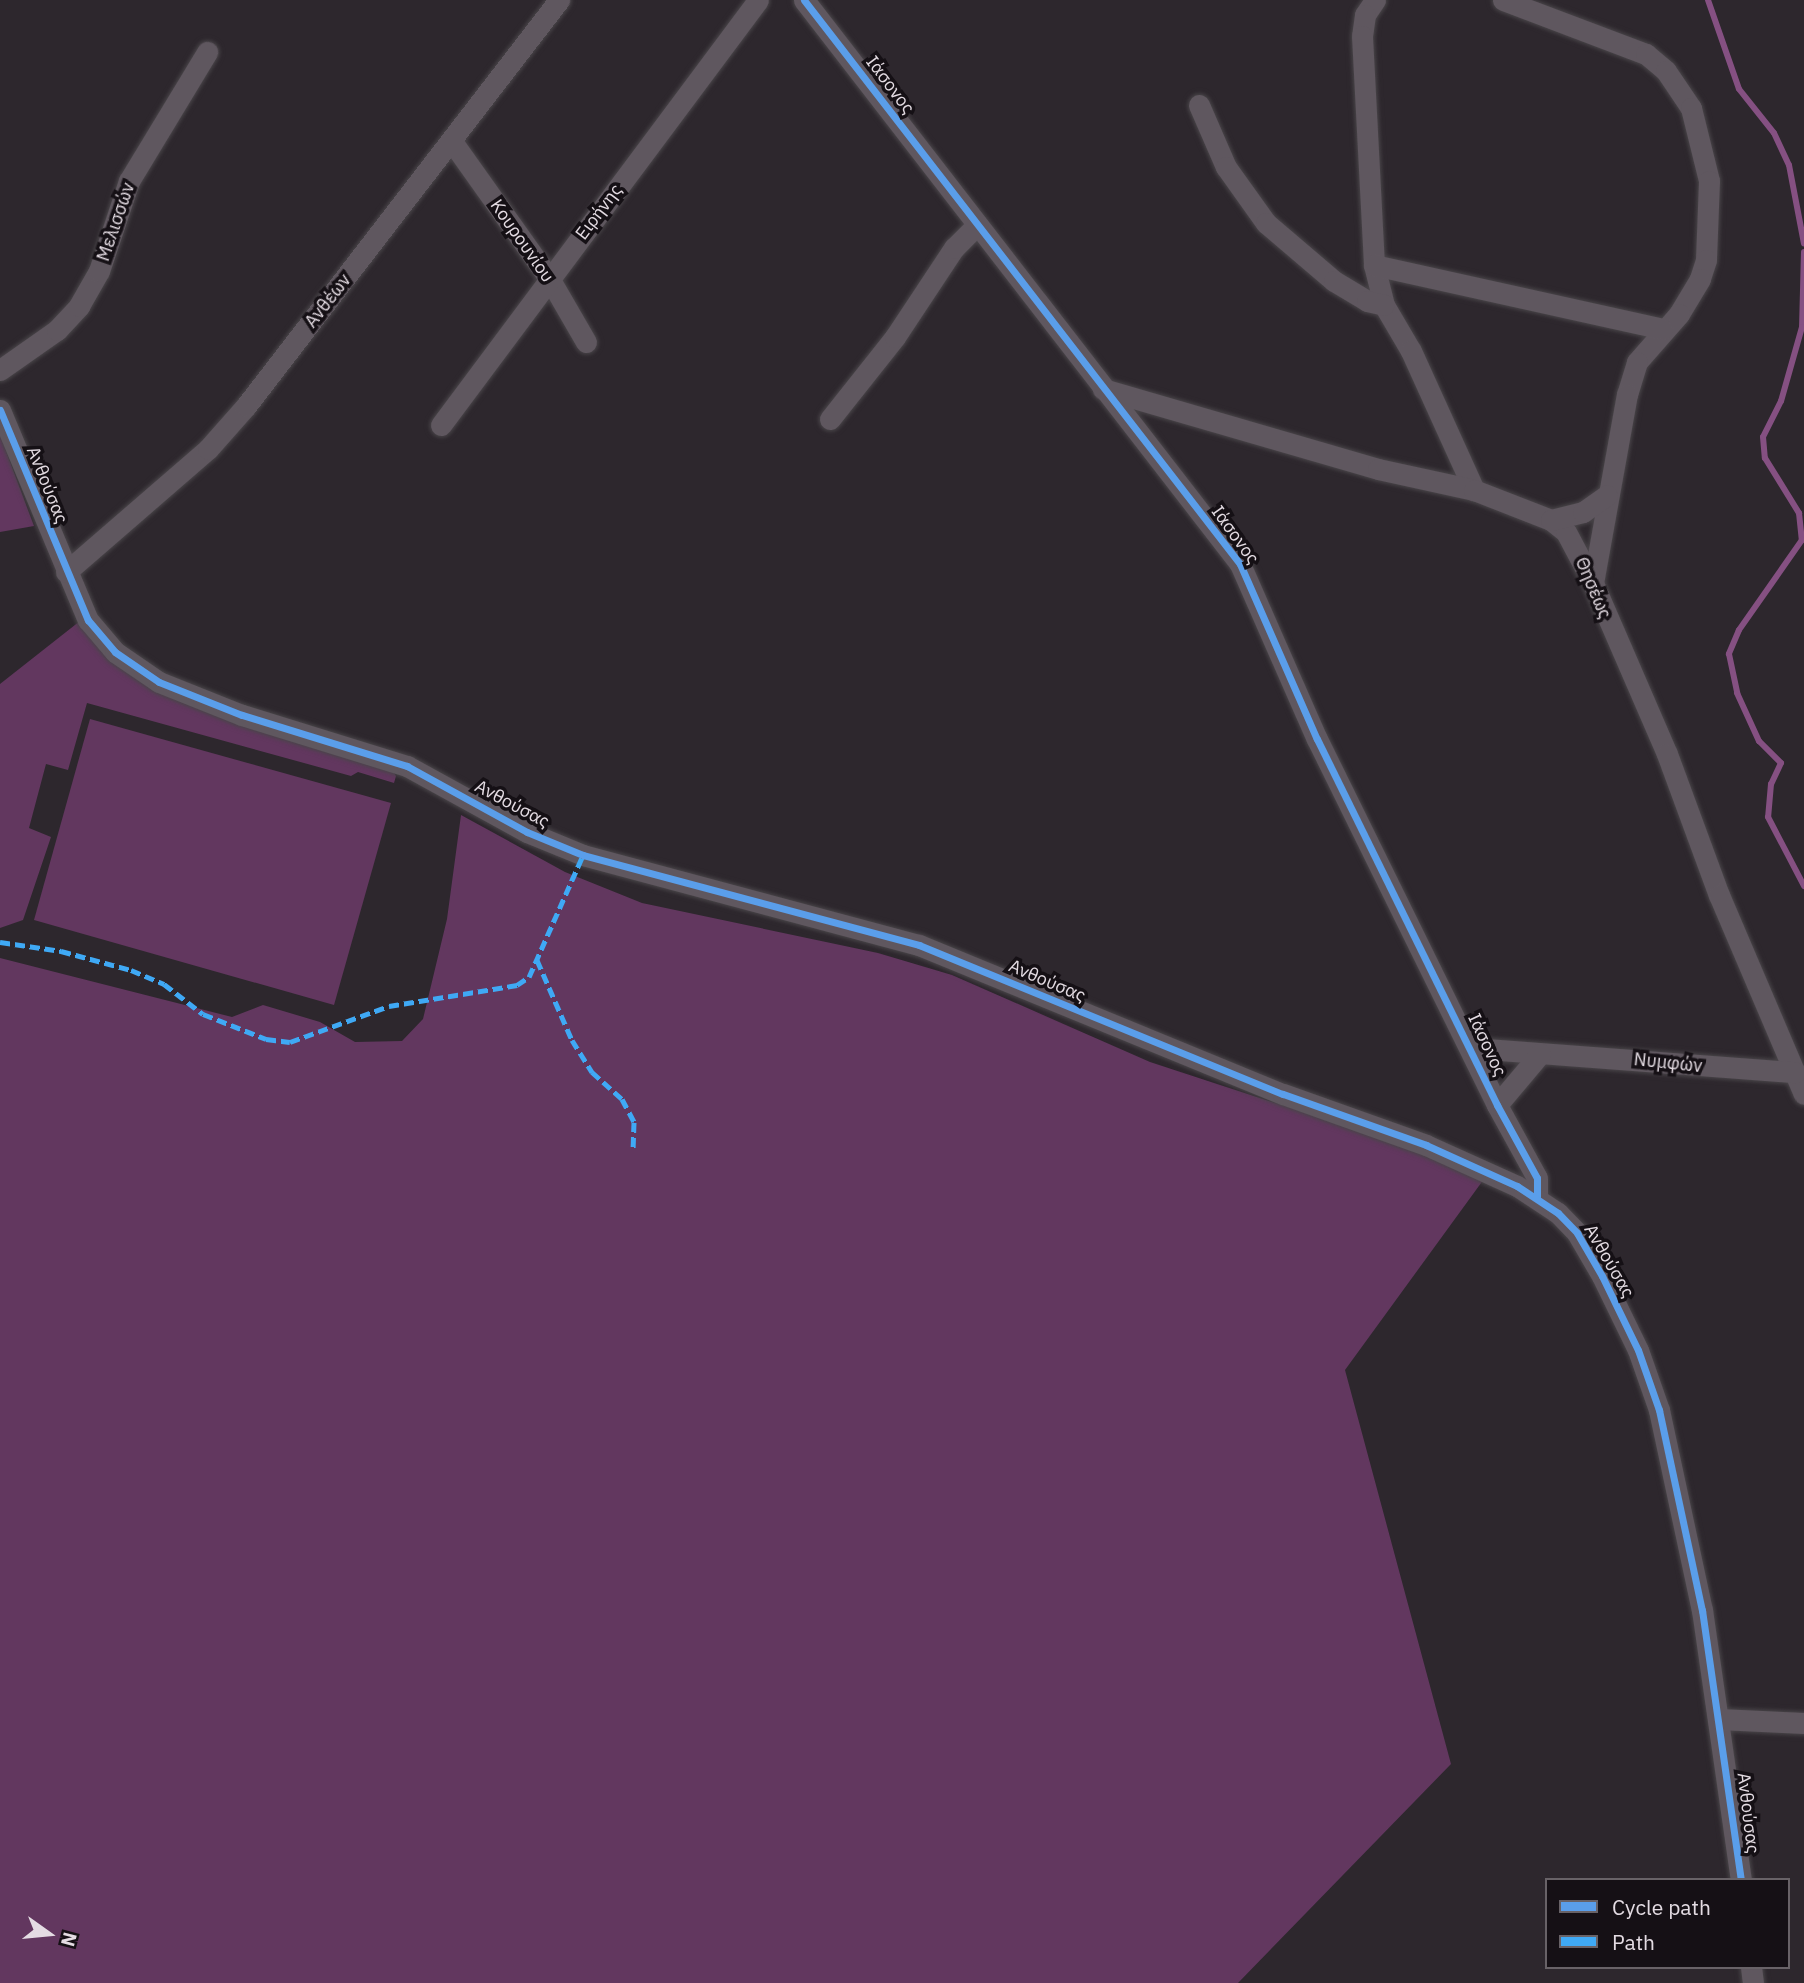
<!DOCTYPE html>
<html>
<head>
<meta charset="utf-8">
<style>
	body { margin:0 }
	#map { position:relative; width:1804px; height:1983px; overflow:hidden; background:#2d272d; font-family:"IBM Plex Sans",sans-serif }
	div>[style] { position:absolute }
	.green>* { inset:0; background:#62375f }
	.stream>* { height:6px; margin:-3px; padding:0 3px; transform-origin:3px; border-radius:3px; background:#855082 }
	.roads { filter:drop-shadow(0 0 2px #494549) drop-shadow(0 0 2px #494549) }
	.minor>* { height:21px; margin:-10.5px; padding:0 10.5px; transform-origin:10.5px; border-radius:10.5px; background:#5f575f }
	.quiet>* { height:5px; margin-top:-2.5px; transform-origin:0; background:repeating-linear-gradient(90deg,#3fa9f5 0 10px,transparent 0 15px) }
	.cycleway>* { height:7px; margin:-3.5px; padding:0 3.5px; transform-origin:3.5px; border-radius:3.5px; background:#5a9eea }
	span { translate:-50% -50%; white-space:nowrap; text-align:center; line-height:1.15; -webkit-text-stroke:7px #151015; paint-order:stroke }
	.street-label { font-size:18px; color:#e4dce3 }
	.legend { position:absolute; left:1545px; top:1878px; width:245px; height:91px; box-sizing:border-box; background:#151015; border:2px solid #686267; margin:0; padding:9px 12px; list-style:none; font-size:21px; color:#e4dce3 }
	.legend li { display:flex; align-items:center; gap:14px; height:35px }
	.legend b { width:35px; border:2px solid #686267 }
	.north { position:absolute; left:14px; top:1899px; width:70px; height:70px; -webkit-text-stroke:5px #151015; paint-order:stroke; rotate:105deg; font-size:19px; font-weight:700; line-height:28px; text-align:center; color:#e4dce3 }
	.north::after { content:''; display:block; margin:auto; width:24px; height:32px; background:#e4dce3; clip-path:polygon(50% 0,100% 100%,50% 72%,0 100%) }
</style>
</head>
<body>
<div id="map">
	<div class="green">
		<i style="clip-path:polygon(0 435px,34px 526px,0 532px)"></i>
		<i style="clip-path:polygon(80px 621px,112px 660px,390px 767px,396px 776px,394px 783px,358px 772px,351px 776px,87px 703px,68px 770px,46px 764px,29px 828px,51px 837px,23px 920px,0 928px,0 684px)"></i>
		<i style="clip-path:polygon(90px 719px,391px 803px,334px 1005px,34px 920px)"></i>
		<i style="clip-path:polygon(461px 815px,565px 872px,642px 903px,878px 953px,952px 975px,1150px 1062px,1370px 1134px,1484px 1179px,1345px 1370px,1451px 1764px,1238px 1983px,0 1983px,0 958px,232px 1017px,263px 1005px,320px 1022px,355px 1042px,402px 1041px,423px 1019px,447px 919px)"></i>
	</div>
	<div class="stream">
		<i style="left:1708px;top:0;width:94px;rotate:70.8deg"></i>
		<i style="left:1739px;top:89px;width:56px;rotate:51.5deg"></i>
		<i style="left:1774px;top:133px;width:35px;rotate:65deg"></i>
		<i style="left:1789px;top:165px;width:80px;rotate:79.2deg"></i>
		<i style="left:1804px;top:252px;width:75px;rotate:91.5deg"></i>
		<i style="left:1802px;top:327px;width:77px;rotate:105.8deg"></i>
		<i style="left:1781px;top:401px;width:40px;rotate:116.6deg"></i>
		<i style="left:1763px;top:437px;width:21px;rotate:85deg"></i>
		<i style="left:1765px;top:458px;width:65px;rotate:58.3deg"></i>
		<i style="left:1799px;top:513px;width:27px;rotate:84deg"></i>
		<i style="left:1802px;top:540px;width:110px;rotate:125deg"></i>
		<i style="left:1739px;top:630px;width:26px;rotate:113deg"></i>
		<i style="left:1729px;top:654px;width:40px;rotate:78deg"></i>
		<i style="left:1737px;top:693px;width:53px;rotate:65.4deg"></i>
		<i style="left:1759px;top:741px;width:31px;rotate:45deg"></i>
		<i style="left:1781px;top:763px;width:23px;rotate:115deg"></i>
		<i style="left:1771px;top:784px;width:33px;rotate:95deg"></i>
		<i style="left:1768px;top:817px;width:78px;rotate:62.4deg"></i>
	</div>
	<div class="roads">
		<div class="minor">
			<i style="left:804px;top:0;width:713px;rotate:52.29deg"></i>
			<i style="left:1240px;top:564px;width:191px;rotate:66.3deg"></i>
			<i style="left:1317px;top:739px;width:408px;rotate:63.8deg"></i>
			<i style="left:1497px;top:1105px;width:83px;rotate:61.3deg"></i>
			<i style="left:1537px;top:1178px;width:19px;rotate:90deg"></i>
			<i style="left:1375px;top:0;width:18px;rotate:124deg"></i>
			<i style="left:1365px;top:15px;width:21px;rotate:98deg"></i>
			<i style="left:1362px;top:36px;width:229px;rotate:87deg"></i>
			<i style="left:1374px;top:265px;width:41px;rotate:76deg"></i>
			<i style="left:1384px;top:305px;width:53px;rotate:59.6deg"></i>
			<i style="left:1411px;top:351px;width:153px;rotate:65.6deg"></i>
			<i style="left:1503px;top:0;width:153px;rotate:20.7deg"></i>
			<i style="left:1646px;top:54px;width:26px;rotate:40deg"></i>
			<i style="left:1666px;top:71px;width:45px;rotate:56deg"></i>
			<i style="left:1691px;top:108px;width:75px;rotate:76.1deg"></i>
			<i style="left:1709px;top:181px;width:79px;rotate:92.2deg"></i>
			<i style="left:1706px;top:260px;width:20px;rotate:108deg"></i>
			<i style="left:1700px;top:279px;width:41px;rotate:121deg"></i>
			<i style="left:1679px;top:314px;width:64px;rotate:131.2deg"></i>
			<i style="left:1637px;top:362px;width:34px;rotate:107deg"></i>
			<i style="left:1627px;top:394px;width:192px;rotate:100.2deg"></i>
			<i style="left:1199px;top:105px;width:68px;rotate:66.5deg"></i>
			<i style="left:1226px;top:167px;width:69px;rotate:54.5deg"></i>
			<i style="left:1266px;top:223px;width:89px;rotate:40.5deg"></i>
			<i style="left:1334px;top:281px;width:39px;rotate:31deg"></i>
			<i style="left:1367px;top:301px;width:17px;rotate:13deg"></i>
			<i style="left:453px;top:143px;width:166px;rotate:54.6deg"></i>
			<i style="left:549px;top:278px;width:74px;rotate:60deg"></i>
			<i style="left:1374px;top:265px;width:295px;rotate:12.5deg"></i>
			<i style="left:0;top:370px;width:70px;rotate:-35.1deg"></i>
			<i style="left:57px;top:330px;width:33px;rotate:-47deg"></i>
			<i style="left:79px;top:306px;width:40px;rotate:-60.3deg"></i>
			<i style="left:99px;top:271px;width:95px;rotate:-71.6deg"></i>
			<i style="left:129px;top:181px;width:151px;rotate:-58.8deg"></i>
			<i style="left:1103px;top:389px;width:286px;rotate:16.2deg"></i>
			<i style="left:1378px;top:469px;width:98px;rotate:12.3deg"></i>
			<i style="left:1474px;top:490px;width:83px;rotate:21.3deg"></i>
			<i style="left:1551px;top:520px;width:19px;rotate:39deg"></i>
			<i style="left:1566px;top:532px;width:58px;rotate:62.1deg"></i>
			<i style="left:1593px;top:583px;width:186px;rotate:66.6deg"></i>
			<i style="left:1667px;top:754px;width:150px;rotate:69.8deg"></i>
			<i style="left:1719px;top:895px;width:216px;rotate:66.9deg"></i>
			<i style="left:0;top:410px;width:228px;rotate:67.3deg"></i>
			<i style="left:88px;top:620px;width:42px;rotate:49.8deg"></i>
			<i style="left:115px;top:652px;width:53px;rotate:34.3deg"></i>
			<i style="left:159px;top:682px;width:89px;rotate:21.7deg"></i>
			<i style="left:242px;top:715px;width:173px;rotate:17.2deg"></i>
			<i style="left:407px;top:766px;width:137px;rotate:28.8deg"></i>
			<i style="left:527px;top:832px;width:61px;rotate:22.3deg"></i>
			<i style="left:583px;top:855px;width:348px;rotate:15deg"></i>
			<i style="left:919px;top:945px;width:393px;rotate:22.3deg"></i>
			<i style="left:1283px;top:1094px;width:152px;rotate:19.6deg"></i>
			<i style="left:1426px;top:1145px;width:100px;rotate:24.3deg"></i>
			<i style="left:1517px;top:1186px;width:49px;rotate:33.4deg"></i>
			<i style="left:1558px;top:1213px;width:28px;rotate:46deg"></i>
			<i style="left:1577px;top:1233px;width:50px;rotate:59.8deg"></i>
			<i style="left:1602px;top:1276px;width:82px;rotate:64.1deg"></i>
			<i style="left:1638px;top:1350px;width:64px;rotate:70.7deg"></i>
			<i style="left:1659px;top:1410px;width:205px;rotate:77.9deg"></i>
			<i style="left:1702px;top:1610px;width:273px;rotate:81.8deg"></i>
			<i style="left:830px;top:419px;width:105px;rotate:-51.6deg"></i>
			<i style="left:895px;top:337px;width:107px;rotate:-56.5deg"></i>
			<i style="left:954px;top:248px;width:33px;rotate:-45deg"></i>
			<i style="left:441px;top:425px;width:530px;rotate:-53.28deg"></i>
			<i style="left:1551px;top:520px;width:33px;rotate:-14deg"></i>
			<i style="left:1583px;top:512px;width:29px;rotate:-35deg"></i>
			<i style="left:66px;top:572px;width:188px;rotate:-40.9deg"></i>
			<i style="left:208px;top:449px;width:57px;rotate:-48.5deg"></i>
			<i style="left:246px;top:406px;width:513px;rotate:-52.37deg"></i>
			<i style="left:1473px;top:1048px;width:323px;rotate:4.3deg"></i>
			<i style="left:1497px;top:1105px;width:67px;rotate:-49.9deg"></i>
			<i style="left:1719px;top:1719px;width:85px;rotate:2.7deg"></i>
			<i style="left:1751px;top:1967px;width:16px;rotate:83deg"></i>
		</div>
	</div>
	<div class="quiet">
		<i style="left:0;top:942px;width:62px;rotate:8.4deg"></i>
		<i style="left:61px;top:951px;width:73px;rotate:15.2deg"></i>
		<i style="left:131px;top:970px;width:36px;rotate:23deg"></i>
		<i style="left:164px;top:984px;width:49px;rotate:37.6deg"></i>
		<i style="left:203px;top:1014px;width:68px;rotate:21.6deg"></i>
		<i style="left:266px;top:1039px;width:24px;rotate:7deg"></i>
		<i style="left:290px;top:1042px;width:105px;rotate:-20deg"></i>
		<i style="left:389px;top:1006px;width:130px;rotate:-9.3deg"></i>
		<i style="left:517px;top:985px;width:14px;rotate:-34deg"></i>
		<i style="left:529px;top:977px;width:133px;rotate:-66.1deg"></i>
		<i style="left:537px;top:960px;width:87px;rotate:66.4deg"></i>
		<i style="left:572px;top:1040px;width:38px;rotate:58deg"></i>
		<i style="left:592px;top:1072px;width:40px;rotate:42deg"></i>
		<i style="left:622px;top:1099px;width:26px;rotate:62deg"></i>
		<i style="left:634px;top:1122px;width:26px;rotate:92deg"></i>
	</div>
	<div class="cycleway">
		<i style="left:804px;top:0;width:713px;rotate:52.29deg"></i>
		<i style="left:1240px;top:564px;width:191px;rotate:66.3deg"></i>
		<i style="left:1317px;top:739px;width:408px;rotate:63.8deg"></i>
		<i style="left:1497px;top:1105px;width:83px;rotate:61.3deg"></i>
		<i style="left:1537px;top:1178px;width:19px;rotate:90deg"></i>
		<i style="left:0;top:410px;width:228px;rotate:67.3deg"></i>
		<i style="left:88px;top:620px;width:42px;rotate:49.8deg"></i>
		<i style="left:115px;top:652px;width:53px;rotate:34.3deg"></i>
		<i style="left:159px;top:682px;width:89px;rotate:21.7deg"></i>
		<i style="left:242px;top:715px;width:173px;rotate:17.2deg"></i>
		<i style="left:407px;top:766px;width:137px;rotate:28.8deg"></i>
		<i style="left:527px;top:832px;width:61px;rotate:22.3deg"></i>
		<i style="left:583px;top:855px;width:348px;rotate:15deg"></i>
		<i style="left:919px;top:945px;width:393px;rotate:22.3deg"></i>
		<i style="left:1283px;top:1094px;width:152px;rotate:19.6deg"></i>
		<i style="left:1426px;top:1145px;width:100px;rotate:24.3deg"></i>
		<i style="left:1517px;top:1186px;width:49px;rotate:33.4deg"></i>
		<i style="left:1558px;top:1213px;width:28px;rotate:46deg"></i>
		<i style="left:1577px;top:1233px;width:50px;rotate:59.8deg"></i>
		<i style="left:1602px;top:1276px;width:82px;rotate:64.1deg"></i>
		<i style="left:1638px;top:1350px;width:64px;rotate:70.7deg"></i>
		<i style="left:1659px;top:1410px;width:205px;rotate:77.9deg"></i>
		<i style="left:1702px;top:1610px;width:273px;rotate:81.8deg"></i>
	</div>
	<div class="street-label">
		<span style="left:890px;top:85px;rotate:53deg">Ιάσονος</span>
		<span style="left:599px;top:212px;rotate:-53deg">Ειρήνης</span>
		<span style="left:116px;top:222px;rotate:-71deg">Μελισσών</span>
		<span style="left:522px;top:241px;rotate:55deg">Κουρουνίου</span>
		<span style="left:328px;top:301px;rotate:-52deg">Ανθέων</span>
		<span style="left:47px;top:485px;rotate:68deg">Ανθούσας</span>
		<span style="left:1235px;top:535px;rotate:54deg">Ιάσονος</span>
		<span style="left:1593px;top:588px;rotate:67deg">Θησέως</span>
		<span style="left:512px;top:804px;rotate:28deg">Ανθούσας</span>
		<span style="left:1047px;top:981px;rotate:23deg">Ανθούσας</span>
		<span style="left:1487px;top:1045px;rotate:65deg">Ιάσονος</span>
		<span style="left:1668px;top:1063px;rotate:6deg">Νυμφών</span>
		<span style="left:1609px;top:1261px;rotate:60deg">Ανθούσας</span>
		<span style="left:1748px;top:1813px;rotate:83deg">Ανθούσας</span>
	</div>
	<ul class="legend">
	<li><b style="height:9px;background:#5a9eea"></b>Cycle path</li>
	<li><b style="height:9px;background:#3fa9f5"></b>Path</li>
	</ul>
	<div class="north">N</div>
</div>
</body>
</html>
